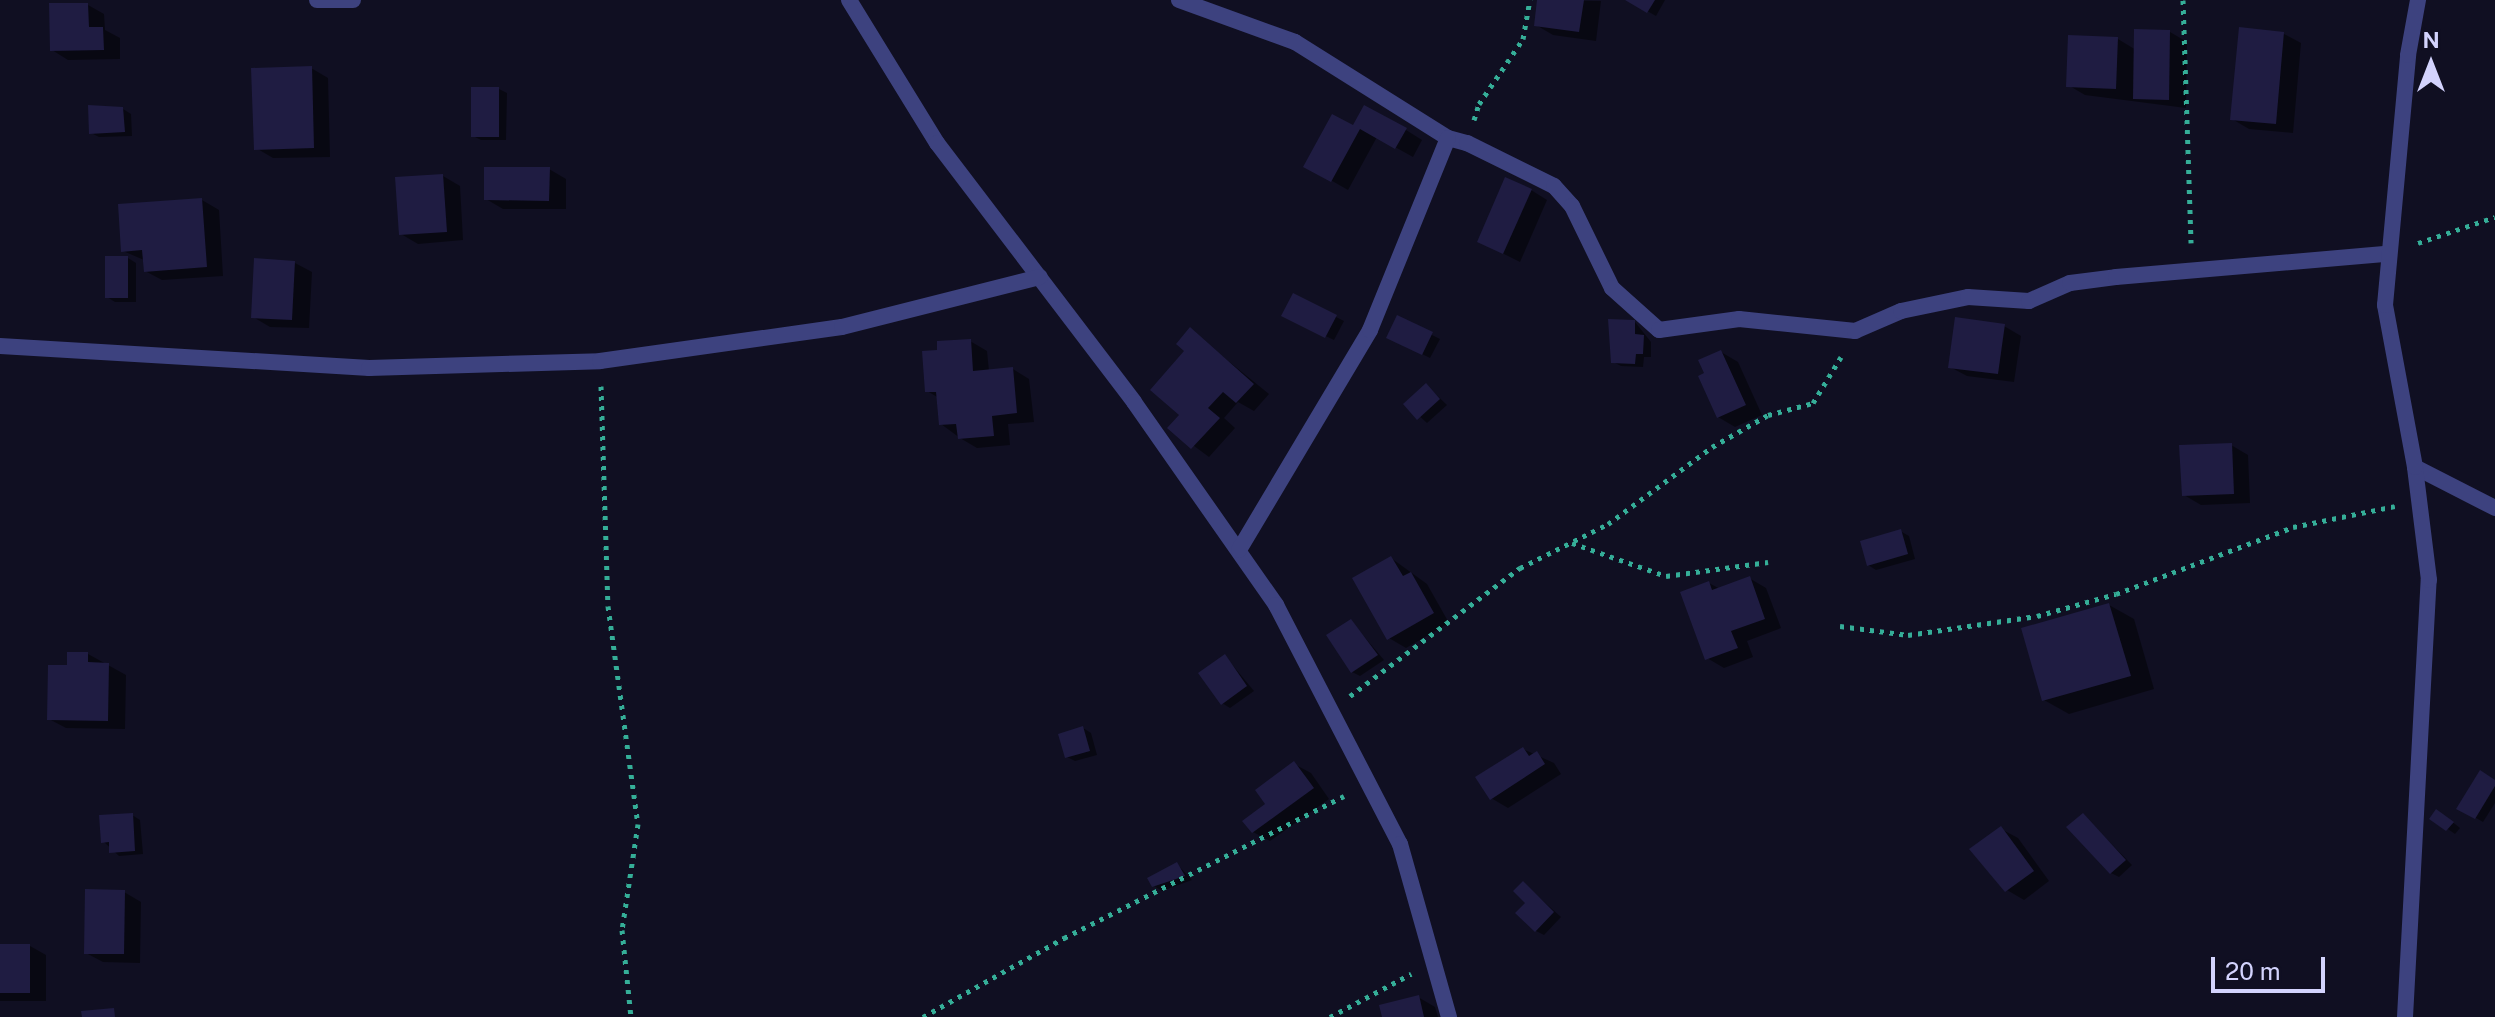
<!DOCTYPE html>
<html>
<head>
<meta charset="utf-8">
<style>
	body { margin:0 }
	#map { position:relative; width:2495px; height:1017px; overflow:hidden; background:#100f22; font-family:"Public Sans",sans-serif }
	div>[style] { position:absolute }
	.shadow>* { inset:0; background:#0007 }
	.building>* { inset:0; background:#1f1c42 }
	.path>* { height:5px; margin-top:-2.5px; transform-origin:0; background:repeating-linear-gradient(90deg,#35ae98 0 4px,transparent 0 10px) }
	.street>* { height:16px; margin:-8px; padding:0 8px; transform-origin:8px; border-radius:8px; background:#3d427f }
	span { translate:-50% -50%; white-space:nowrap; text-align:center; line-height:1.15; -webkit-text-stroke:7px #100f22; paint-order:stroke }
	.north { position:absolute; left:2391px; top:24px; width:80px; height:80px; -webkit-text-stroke:6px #100f22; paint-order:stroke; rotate:0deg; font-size:22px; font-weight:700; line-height:32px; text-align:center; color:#d3d3fd }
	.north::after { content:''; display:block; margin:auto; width:28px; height:36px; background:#d3d3fd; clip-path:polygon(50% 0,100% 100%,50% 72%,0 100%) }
	.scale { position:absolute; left:2211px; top:957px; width:114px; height:36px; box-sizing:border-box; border:4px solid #d3d3fd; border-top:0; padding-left:10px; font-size:24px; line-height:28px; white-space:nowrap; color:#d3d3fd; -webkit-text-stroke:6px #100f22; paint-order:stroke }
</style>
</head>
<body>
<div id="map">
	<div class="shadow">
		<i style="clip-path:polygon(1539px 0,1601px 1px,1596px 41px,1553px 35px,1536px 25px)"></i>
		<i style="clip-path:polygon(1628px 0,1665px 0,1656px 16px)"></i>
		<i style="clip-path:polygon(88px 5px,104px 14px,105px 30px,120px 38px,120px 59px,68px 60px,52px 50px)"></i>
		<i style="clip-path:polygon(2170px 32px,2187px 42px,2186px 108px,2085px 95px,2068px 85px,2118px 39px,2136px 50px)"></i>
		<i style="clip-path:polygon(2284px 34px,2301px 43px,2293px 133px,2249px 129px,2232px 119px)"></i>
		<i style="clip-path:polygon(311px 68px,328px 78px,330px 157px,273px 158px,256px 148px)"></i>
		<i style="clip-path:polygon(499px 89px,507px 93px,506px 140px,481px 140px,473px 136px)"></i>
		<i style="clip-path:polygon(123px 109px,131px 114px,132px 136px,99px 137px,91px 133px)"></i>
		<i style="clip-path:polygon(1354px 128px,1406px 130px,1422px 140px,1413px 157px,1377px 137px,1348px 190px,1306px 166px)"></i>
		<i style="clip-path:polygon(549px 169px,566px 179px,566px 209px,503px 209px,486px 199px)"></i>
		<i style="clip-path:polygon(443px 176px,460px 186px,463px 240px,418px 244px,401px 234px)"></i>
		<i style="clip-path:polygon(1531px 190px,1547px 200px,1520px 262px,1496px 250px)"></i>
		<i style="clip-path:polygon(202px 200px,219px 210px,223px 276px,162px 280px,145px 271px,144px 260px,123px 251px)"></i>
		<i style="clip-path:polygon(128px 258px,136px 263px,136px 302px,115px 302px,107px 297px)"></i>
		<i style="clip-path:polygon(295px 263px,312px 272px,309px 328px,270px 327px,253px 317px)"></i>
		<i style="clip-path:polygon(1336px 317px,1344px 321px,1334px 340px,1292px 320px)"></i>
		<i style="clip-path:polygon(1398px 318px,1440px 339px,1430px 358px,1396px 341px)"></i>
		<i style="clip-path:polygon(1635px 322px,1651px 342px,1651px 357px,1644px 357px,1643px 367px,1621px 366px,1613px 362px)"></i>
		<i style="clip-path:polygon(2004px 326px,2021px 336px,2014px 382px,1967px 376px,1950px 367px)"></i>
		<i style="clip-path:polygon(1190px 330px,1269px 394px,1254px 411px,1238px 402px,1224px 418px,1235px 428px,1209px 457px,1170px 428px,1181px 415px)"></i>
		<i style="clip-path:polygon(970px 341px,987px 351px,989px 371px,1013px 369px,1029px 379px,1034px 422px,1008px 424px,1010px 445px,977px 448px,960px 438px,941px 424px,939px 398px,927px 391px,940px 352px)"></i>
		<i style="clip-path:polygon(1721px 352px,1738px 362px,1762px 415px,1735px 427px,1718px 417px)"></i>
		<i style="clip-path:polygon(1426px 385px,1447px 405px,1427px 423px,1406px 404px)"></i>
		<i style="clip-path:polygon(2231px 445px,2248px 455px,2250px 503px,2201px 505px,2184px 495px)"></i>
		<i style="clip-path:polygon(1900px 531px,1909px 536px,1915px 559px,1876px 570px,1868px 565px)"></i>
		<i style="clip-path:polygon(1391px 558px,1427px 584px,1449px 623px,1406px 648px,1389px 638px)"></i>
		<i style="clip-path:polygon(1749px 578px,1766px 588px,1781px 628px,1747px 641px,1753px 657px,1724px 668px,1707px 658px,1709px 583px,1720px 589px)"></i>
		<i style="clip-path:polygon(2109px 605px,2134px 619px,2154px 689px,2069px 714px,2044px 700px)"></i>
		<i style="clip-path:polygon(1351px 621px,1384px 660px,1360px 676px,1352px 672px)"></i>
		<i style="clip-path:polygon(88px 654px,126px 675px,125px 729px,66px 728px,49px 719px,69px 667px)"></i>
		<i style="clip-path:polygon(1225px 656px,1254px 691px,1230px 708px,1222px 703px)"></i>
		<i style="clip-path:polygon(1083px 728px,1091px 733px,1097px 755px,1075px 761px,1067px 757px)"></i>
		<i style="clip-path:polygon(1523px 749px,1554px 763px,1561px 774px,1508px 808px,1491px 798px)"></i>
		<i style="clip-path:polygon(1294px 764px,1311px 773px,1329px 799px,1270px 841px,1253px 832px)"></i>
		<i style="clip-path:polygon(2495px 782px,2495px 803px,2483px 822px,2459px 808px)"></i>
		<i style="clip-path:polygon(132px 815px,140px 820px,143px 854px,119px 856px,103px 841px)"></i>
		<i style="clip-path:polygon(2083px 815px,2132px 865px,2119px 877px,2111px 873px)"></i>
		<i style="clip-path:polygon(2445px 816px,2460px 828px,2455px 834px,2432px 818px)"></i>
		<i style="clip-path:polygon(2001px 829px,2018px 838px,2049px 881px,2024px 900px,2007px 890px)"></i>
		<i style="clip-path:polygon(1177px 864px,1192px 880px,1162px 891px,1154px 886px)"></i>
		<i style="clip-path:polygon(1524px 884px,1561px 917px,1544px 935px,1536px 931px)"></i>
		<i style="clip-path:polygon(124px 892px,141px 902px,140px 963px,103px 962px,86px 953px)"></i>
		<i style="clip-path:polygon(0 946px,30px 946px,46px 955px,46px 1001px,0 1001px)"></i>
		<i style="clip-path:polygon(1418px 997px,1435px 1007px,1438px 1017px,1384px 1017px)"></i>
	</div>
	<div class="building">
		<i style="clip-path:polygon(1537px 0,1584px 0,1579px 32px,1534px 26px)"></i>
		<i style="clip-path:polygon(1625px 0,1655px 0,1647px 13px)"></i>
		<i style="clip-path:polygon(49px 3px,88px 3px,89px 27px,103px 27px,104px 50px,50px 51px)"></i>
		<i style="clip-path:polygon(2239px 27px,2284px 32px,2276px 124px,2230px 120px)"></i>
		<i style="clip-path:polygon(2134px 29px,2170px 30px,2169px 100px,2133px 99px)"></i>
		<i style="clip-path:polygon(2068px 35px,2118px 37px,2116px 89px,2066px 87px)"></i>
		<i style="clip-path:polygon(312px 66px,314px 148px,254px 150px,251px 68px)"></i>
		<i style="clip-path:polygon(471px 87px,499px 87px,499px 137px,471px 137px)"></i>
		<i style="clip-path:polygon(88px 105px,123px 107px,125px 132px,89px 134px)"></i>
		<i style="clip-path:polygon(1364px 105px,1407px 128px,1395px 149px,1360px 129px,1331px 182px,1303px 167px,1332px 114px,1353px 125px)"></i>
		<i style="clip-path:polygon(484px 167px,550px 167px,549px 201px,484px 200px)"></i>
		<i style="clip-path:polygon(443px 174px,447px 232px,399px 235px,395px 177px)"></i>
		<i style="clip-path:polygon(1505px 177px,1532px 189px,1503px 254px,1477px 242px)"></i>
		<i style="clip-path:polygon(202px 198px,207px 267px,144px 272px,142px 250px,121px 252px,118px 204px)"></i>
		<i style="clip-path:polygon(105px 256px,128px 256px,128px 298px,105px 298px)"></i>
		<i style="clip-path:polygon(254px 258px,295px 261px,292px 320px,251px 318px)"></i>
		<i style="clip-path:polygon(1293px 293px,1337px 315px,1325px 338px,1281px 316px)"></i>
		<i style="clip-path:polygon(1397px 315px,1433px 332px,1422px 355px,1386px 338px)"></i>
		<i style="clip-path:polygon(1955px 317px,2005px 324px,1998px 374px,1948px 368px)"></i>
		<i style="clip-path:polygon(1608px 319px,1635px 320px,1635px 334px,1644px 335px,1643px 354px,1636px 354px,1635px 364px,1611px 363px)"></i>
		<i style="clip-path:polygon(1190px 327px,1254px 384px,1236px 403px,1223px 392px,1208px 408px,1220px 418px,1191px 449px,1167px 428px,1179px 415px,1150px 390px,1184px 351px,1176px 344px)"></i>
		<i style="clip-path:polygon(971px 339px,973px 371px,1013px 367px,1017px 413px,992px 416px,994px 436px,958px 439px,956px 424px,939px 425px,936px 392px,925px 392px,922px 351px,937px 350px,937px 341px)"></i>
		<i style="clip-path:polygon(1721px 350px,1746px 405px,1717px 418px,1698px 376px,1704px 373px,1698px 360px)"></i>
		<i style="clip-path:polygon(1426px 383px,1440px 399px,1417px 420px,1403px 404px)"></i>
		<i style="clip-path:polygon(2232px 443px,2234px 494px,2182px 496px,2179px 445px)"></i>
		<i style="clip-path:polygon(1901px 529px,1908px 554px,1867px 566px,1860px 541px)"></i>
		<i style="clip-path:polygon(1391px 556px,1403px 576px,1411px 572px,1434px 613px,1387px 640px,1352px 578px)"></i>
		<i style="clip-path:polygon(1750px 576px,1765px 619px,1731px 631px,1738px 648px,1705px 660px,1680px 592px,1709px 581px,1712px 590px)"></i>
		<i style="clip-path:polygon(2109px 603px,2131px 676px,2042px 701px,2021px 628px)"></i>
		<i style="clip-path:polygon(1351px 619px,1378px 655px,1351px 673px,1326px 635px)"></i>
		<i style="clip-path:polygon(67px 652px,88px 652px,88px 662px,109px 663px,108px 721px,47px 720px,48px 665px,67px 665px)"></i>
		<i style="clip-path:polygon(1225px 654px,1247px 686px,1221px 705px,1198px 673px)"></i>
		<i style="clip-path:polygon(1083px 726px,1090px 751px,1065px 758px,1058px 734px)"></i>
		<i style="clip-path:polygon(1523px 747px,1529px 756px,1537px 751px,1545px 764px,1490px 800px,1475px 777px)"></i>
		<i style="clip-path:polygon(1294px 761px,1314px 788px,1252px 833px,1242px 821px,1265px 804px,1255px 790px)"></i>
		<i style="clip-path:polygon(2480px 770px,2495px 780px,2495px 786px,2475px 819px,2456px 809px)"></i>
		<i style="clip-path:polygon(2436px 809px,2454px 822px,2446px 831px,2429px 819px)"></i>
		<i style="clip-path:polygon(133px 813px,135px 851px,109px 853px,109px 842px,101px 843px,99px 815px)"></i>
		<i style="clip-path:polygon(2083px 813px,2126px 860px,2110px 874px,2066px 827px)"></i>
		<i style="clip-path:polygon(2001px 826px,2034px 871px,2005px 892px,1969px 849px)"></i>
		<i style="clip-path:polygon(1177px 862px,1185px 876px,1152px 887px,1147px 878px)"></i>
		<i style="clip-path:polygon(1523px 881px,1554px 912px,1535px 932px,1515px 913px,1525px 903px,1513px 891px)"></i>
		<i style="clip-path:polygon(85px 889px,125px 890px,124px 954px,84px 954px)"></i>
		<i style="clip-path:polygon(0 944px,30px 944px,30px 993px,0 993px)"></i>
		<i style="clip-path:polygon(1419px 995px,1424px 1017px,1382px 1017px,1379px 1005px)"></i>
		<i style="clip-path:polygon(114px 1008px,115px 1017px,82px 1017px,81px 1011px)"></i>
	</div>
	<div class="path">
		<i style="left:2183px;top:0;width:243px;rotate:88.1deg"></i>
		<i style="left:1474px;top:120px;width:17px;rotate:-73deg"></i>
		<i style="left:1479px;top:104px;width:78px;rotate:-55.9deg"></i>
		<i style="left:1523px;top:39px;width:40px;rotate:-80deg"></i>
		<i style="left:2418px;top:243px;width:81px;rotate:-18.7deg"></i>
		<i style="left:601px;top:386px;width:220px;rotate:88.2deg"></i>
		<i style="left:608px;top:606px;width:220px;rotate:82.2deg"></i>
		<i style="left:638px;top:824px;width:107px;rotate:98.6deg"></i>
		<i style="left:622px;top:930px;width:87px;rotate:84.1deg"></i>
		<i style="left:1572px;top:543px;width:100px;rotate:19.3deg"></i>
		<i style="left:1666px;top:576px;width:103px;rotate:-7.8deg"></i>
		<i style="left:1840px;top:626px;width:69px;rotate:7.5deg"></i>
		<i style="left:1908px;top:635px;width:130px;rotate:-8.4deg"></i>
		<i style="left:2037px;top:616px;width:82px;rotate:-15.6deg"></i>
		<i style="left:2116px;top:594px;width:189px;rotate:-20.7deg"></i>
		<i style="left:2293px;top:527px;width:104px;rotate:-11.6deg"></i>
		<i style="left:1350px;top:696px;width:213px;rotate:-37deg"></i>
		<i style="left:1520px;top:568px;width:98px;rotate:-26.6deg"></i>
		<i style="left:1608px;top:524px;width:129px;rotate:-36.5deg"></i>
		<i style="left:1712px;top:447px;width:64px;rotate:-29.7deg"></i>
		<i style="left:1768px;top:415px;width:47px;rotate:-14.9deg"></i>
		<i style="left:1813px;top:403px;width:54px;rotate:-58.7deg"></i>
		<i style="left:923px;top:1017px;width:162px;rotate:-29.3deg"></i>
		<i style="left:1064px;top:938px;width:314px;rotate:-26.9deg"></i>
		<i style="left:1330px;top:1017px;width:92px;rotate:-28deg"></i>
	</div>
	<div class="street">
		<i style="left:317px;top:0;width:36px"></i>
		<i style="left:849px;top:0;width:168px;rotate:58.4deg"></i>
		<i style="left:937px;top:143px;width:325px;rotate:52.7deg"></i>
		<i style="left:1134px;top:402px;width:248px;rotate:55deg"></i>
		<i style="left:1276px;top:605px;width:269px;rotate:62.6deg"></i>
		<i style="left:1400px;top:844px;width:180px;rotate:74.2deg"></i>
		<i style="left:1179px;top:0;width:123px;rotate:19.9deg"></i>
		<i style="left:1295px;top:42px;width:181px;rotate:32.1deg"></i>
		<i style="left:1448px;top:138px;width:20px;rotate:15deg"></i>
		<i style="left:1467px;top:143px;width:97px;rotate:26.3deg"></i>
		<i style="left:1554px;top:186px;width:27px;rotate:48deg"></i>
		<i style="left:1572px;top:206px;width:91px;rotate:64deg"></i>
		<i style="left:1612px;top:288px;width:63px;rotate:41.8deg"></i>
		<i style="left:1659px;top:330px;width:81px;rotate:-7.8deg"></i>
		<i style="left:1739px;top:319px;width:117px;rotate:5.9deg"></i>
		<i style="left:1855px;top:331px;width:50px;rotate:-23.5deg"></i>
		<i style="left:1901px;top:311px;width:68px;rotate:-11.8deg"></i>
		<i style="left:1968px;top:297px;width:61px;rotate:3.8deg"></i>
		<i style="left:2029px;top:301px;width:45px;rotate:-23.7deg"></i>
		<i style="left:2070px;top:283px;width:46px;rotate:-7.4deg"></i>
		<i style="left:2116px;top:277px;width:272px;rotate:-4.9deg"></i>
		<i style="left:0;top:346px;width:370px;rotate:3.4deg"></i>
		<i style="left:369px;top:368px;width:231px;rotate:-1.7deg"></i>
		<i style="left:600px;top:361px;width:244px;rotate:-8deg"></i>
		<i style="left:842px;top:327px;width:204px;rotate:-14.2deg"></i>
		<i style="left:2415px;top:467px;width:90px;rotate:27.1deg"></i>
		<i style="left:1239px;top:550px;width:256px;rotate:-59.2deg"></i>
		<i style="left:1370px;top:330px;width:207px;rotate:-67.9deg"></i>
		<i style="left:2405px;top:1017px;width:438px;rotate:-86.9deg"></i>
		<i style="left:2429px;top:580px;width:114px;rotate:-97.1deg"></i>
		<i style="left:2415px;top:467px;width:165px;rotate:-100.5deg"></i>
		<i style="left:2385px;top:305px;width:251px;rotate:-84.7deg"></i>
		<i style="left:2408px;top:55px;width:56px;rotate:-79.7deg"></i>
	</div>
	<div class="north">N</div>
	<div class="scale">20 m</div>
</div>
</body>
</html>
